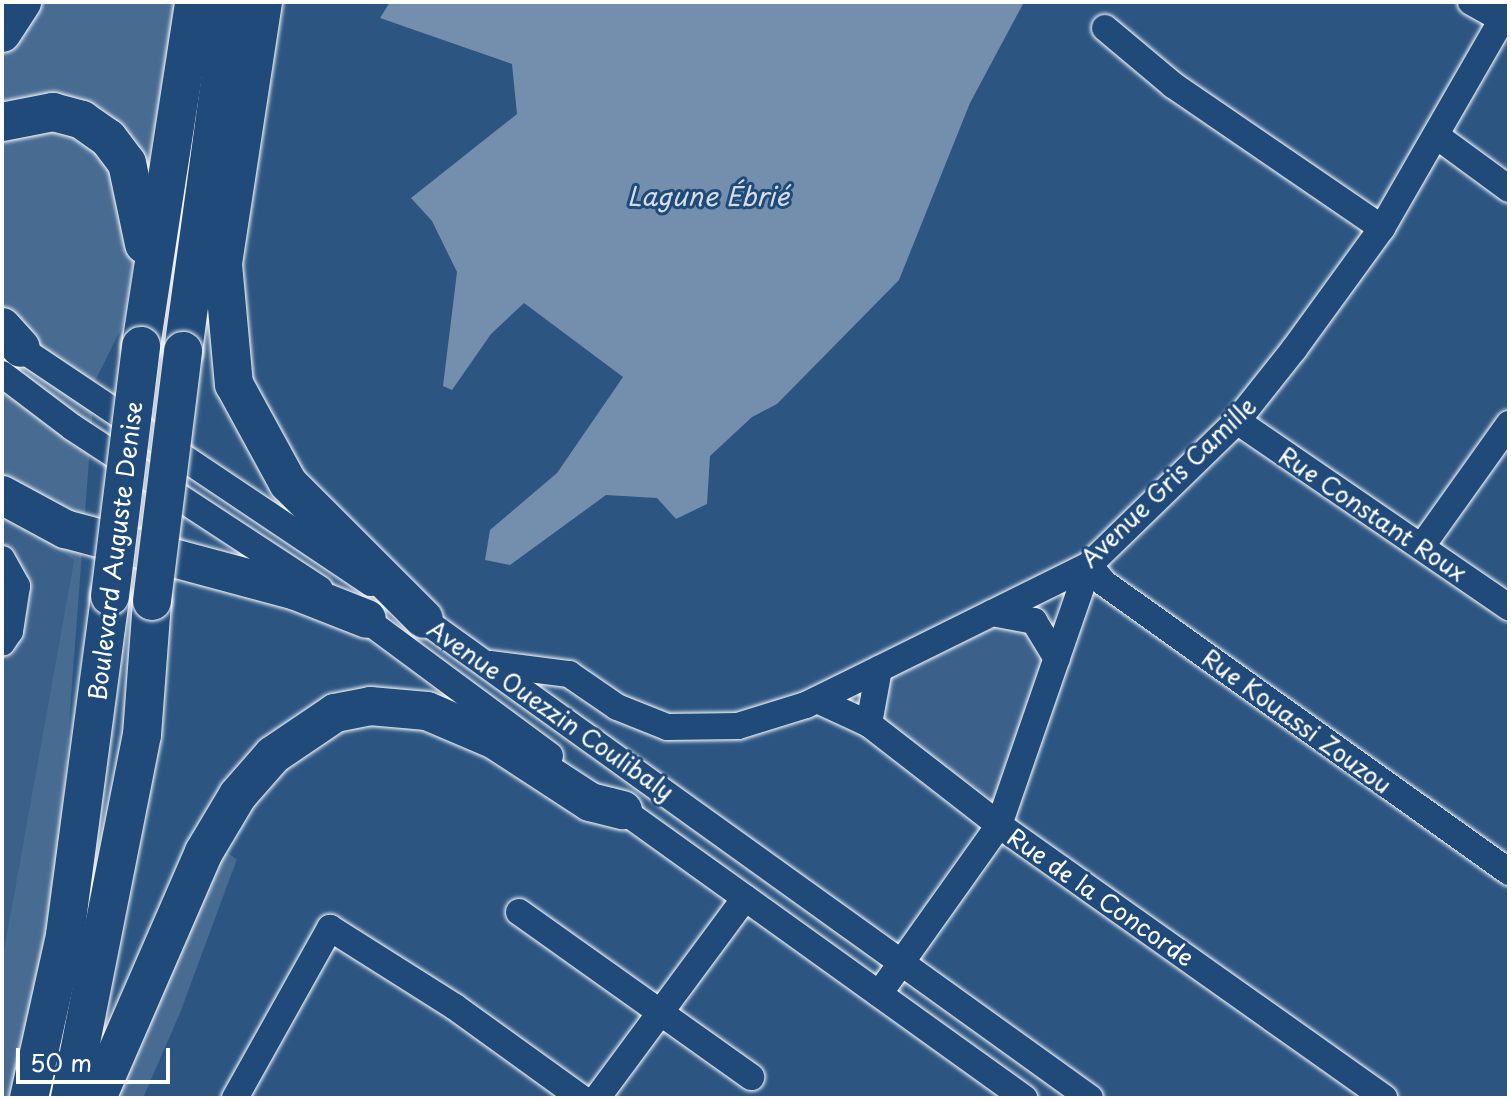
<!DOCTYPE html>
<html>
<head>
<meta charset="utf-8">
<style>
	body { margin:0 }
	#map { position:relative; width:1511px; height:1100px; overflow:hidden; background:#2c5582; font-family:"Playpen Sans",sans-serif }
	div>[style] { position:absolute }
	.built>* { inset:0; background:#3b618b }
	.green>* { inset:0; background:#486b92 }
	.water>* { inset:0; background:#748fad }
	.roads { filter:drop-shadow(0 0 2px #fff) drop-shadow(0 0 2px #fff) }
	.minor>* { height:26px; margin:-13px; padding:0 13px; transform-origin:13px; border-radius:13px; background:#1f4a7a }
	.highway>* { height:38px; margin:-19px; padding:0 19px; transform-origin:19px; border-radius:19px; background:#1f4a7a }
	.bridges { filter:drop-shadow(0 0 2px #fff) drop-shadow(0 0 2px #fff) }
	.highway-bridge>* { height:38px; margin:-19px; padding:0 19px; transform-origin:19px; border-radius:19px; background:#1f4a7a }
	span { translate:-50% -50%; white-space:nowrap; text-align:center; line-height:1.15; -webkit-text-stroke:6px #1f4a7a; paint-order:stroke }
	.street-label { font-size:24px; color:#fff }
	.water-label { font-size:26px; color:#d5dde6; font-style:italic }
	.frame { position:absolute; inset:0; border:4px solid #fff; pointer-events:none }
	.scale { position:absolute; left:16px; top:1048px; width:154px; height:36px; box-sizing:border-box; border:4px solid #fff; border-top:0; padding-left:10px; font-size:24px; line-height:28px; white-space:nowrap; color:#fff; -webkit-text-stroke:6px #1f4a7a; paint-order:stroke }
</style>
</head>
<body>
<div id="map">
	<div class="built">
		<i style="clip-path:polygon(2px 515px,74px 560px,2px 961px)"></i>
		<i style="clip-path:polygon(1009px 617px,1046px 649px,995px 802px,875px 715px,881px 678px)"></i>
	</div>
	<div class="green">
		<i style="clip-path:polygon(2px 2px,175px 2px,123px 325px,95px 381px,53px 935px,16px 1098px,2px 1098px,2px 961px,74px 560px,2px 515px)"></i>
		<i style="clip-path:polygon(217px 847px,237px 859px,180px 1013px,143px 1098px,116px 1098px)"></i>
	</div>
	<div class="water">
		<i style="clip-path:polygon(390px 2px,1024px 2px,970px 103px,899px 280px,777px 404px,752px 417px,710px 456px,707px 504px,676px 519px,657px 498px,606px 495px,510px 565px,485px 560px,490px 530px,557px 473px,623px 377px,524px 303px,491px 334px,452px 390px,443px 386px,457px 272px,432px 221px,411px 198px,517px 114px,512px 64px,380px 18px)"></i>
	</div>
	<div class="roads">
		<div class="minor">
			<i style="left:1471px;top:2px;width:35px;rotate:29deg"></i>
			<i style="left:1105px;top:28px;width:89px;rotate:40deg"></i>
			<i style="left:1173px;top:85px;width:253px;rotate:34.4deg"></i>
			<i style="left:1438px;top:137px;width:88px;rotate:36.2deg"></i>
			<i style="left:8px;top:340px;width:437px;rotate:33.8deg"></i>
			<i style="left:2px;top:374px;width:88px;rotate:37.1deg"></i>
			<i style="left:72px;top:427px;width:296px;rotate:33.2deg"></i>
			<i style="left:1237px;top:421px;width:330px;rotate:34.4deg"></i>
			<i style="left:1422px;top:546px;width:150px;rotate:-54.5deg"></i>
			<i style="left:2px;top:559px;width:31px;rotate:61deg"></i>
			<i style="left:17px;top:586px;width:46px;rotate:98.8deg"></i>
			<i style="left:10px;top:631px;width:14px;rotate:124deg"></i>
			<i style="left:1089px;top:565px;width:23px;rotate:50deg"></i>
			<i style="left:1104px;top:583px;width:498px;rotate:35.5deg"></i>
			<i style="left:353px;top:610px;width:245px;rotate:36.5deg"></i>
			<i style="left:410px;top:610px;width:837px;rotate:35.67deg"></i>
			<i style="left:992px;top:613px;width:43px;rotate:10.8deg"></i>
			<i style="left:1034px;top:621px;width:44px;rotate:58.8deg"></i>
			<i style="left:490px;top:664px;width:80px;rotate:7.2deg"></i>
			<i style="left:569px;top:674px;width:58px;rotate:34.5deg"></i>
			<i style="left:617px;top:707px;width:54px;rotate:21.8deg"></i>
			<i style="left:667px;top:727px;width:71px;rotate:-0.8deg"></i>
			<i style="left:738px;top:726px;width:71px;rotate:-17.2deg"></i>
			<i style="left:806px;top:705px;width:316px;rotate:-26.3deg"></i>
			<i style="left:1089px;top:565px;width:206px;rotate:-44.2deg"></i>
			<i style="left:1237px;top:421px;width:92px;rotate:-51.6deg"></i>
			<i style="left:1294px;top:349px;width:150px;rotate:-54deg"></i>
			<i style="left:1382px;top:228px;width:255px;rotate:-60.1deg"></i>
			<i style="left:817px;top:700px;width:57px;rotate:24.8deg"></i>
			<i style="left:869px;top:724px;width:165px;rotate:37.8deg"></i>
			<i style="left:999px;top:825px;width:472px;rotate:35.3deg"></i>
			<i style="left:869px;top:724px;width:56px;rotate:-79.7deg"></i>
			<i style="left:610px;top:801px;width:510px;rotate:35.66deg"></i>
			<i style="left:519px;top:912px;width:285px;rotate:35.4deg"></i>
			<i style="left:879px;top:994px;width:207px;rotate:-54.6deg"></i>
			<i style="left:999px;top:825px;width:275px;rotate:-70.9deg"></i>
			<i style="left:235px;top:1098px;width:195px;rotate:-60.8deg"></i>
			<i style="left:330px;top:928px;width:148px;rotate:32.3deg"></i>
			<i style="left:455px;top:1007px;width:155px;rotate:35.8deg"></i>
			<i style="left:597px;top:1098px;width:249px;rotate:-53.5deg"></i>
		</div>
		<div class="highway">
			<i style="left:263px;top:2px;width:265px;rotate:98.7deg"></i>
			<i style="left:223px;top:264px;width:121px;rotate:84.8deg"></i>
			<i style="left:234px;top:384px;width:113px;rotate:61.4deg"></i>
			<i style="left:288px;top:483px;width:192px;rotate:45deg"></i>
			<i style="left:2px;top:33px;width:37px;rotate:-57deg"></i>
			<i style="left:2px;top:122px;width:52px;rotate:-11.1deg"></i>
			<i style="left:53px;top:112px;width:30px;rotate:15deg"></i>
			<i style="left:82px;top:120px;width:32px;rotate:35deg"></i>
			<i style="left:108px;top:138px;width:31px;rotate:53deg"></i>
			<i style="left:127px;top:163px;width:83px;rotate:78.1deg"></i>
			<i style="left:2px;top:327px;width:28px;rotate:48deg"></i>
			<i style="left:141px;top:346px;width:348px;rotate:-81.2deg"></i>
			<i style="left:183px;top:351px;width:352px;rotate:-82.2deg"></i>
			<i style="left:2px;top:495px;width:72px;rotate:28.4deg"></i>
			<i style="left:65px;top:529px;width:239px;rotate:15deg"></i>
			<i style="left:296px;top:591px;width:76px;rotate:21.5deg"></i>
			<i style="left:29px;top:1098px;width:167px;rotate:-77.5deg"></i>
			<i style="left:65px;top:935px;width:342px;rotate:-82.4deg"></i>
			<i style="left:70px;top:1098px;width:370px;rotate:-78.8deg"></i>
			<i style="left:142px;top:735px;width:134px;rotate:-85.7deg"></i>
			<i style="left:97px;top:1098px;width:268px;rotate:-66.5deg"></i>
			<i style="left:204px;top:852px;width:66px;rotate:-59.2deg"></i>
			<i style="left:238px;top:795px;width:53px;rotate:-48.8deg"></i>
			<i style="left:273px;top:755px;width:75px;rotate:-34.1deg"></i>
			<i style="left:335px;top:713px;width:36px;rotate:-11deg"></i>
			<i style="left:370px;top:706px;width:57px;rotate:5deg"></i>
			<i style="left:427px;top:711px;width:74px;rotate:23.1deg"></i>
			<i style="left:495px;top:740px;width:113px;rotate:33.1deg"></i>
			<i style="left:590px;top:802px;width:34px;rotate:14deg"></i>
		</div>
	</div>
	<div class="bridges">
		<div class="highway-bridge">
			<i style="left:110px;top:596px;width:252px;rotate:-82.9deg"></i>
			<i style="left:152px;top:601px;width:252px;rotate:-82.9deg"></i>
		</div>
	</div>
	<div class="street-label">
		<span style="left:1168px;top:482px;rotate:-44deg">Avenue Gris Camille</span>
		<span style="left:1373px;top:514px;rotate:34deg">Rue Constant Roux</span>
		<span style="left:115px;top:551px;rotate:-83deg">Boulevard Auguste Denise</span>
		<span style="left:551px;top:710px;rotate:35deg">Avenue Ouezzin Coulibaly</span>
		<span style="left:1297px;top:721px;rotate:36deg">Rue Kouassi Zouzou</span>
		<span style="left:1101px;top:897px;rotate:35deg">Rue de la Concorde</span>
	</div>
	<div class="water-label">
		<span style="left:708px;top:196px">Lagune Ébrié</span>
	</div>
	<div class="frame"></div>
	<div class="scale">50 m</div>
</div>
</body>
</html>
